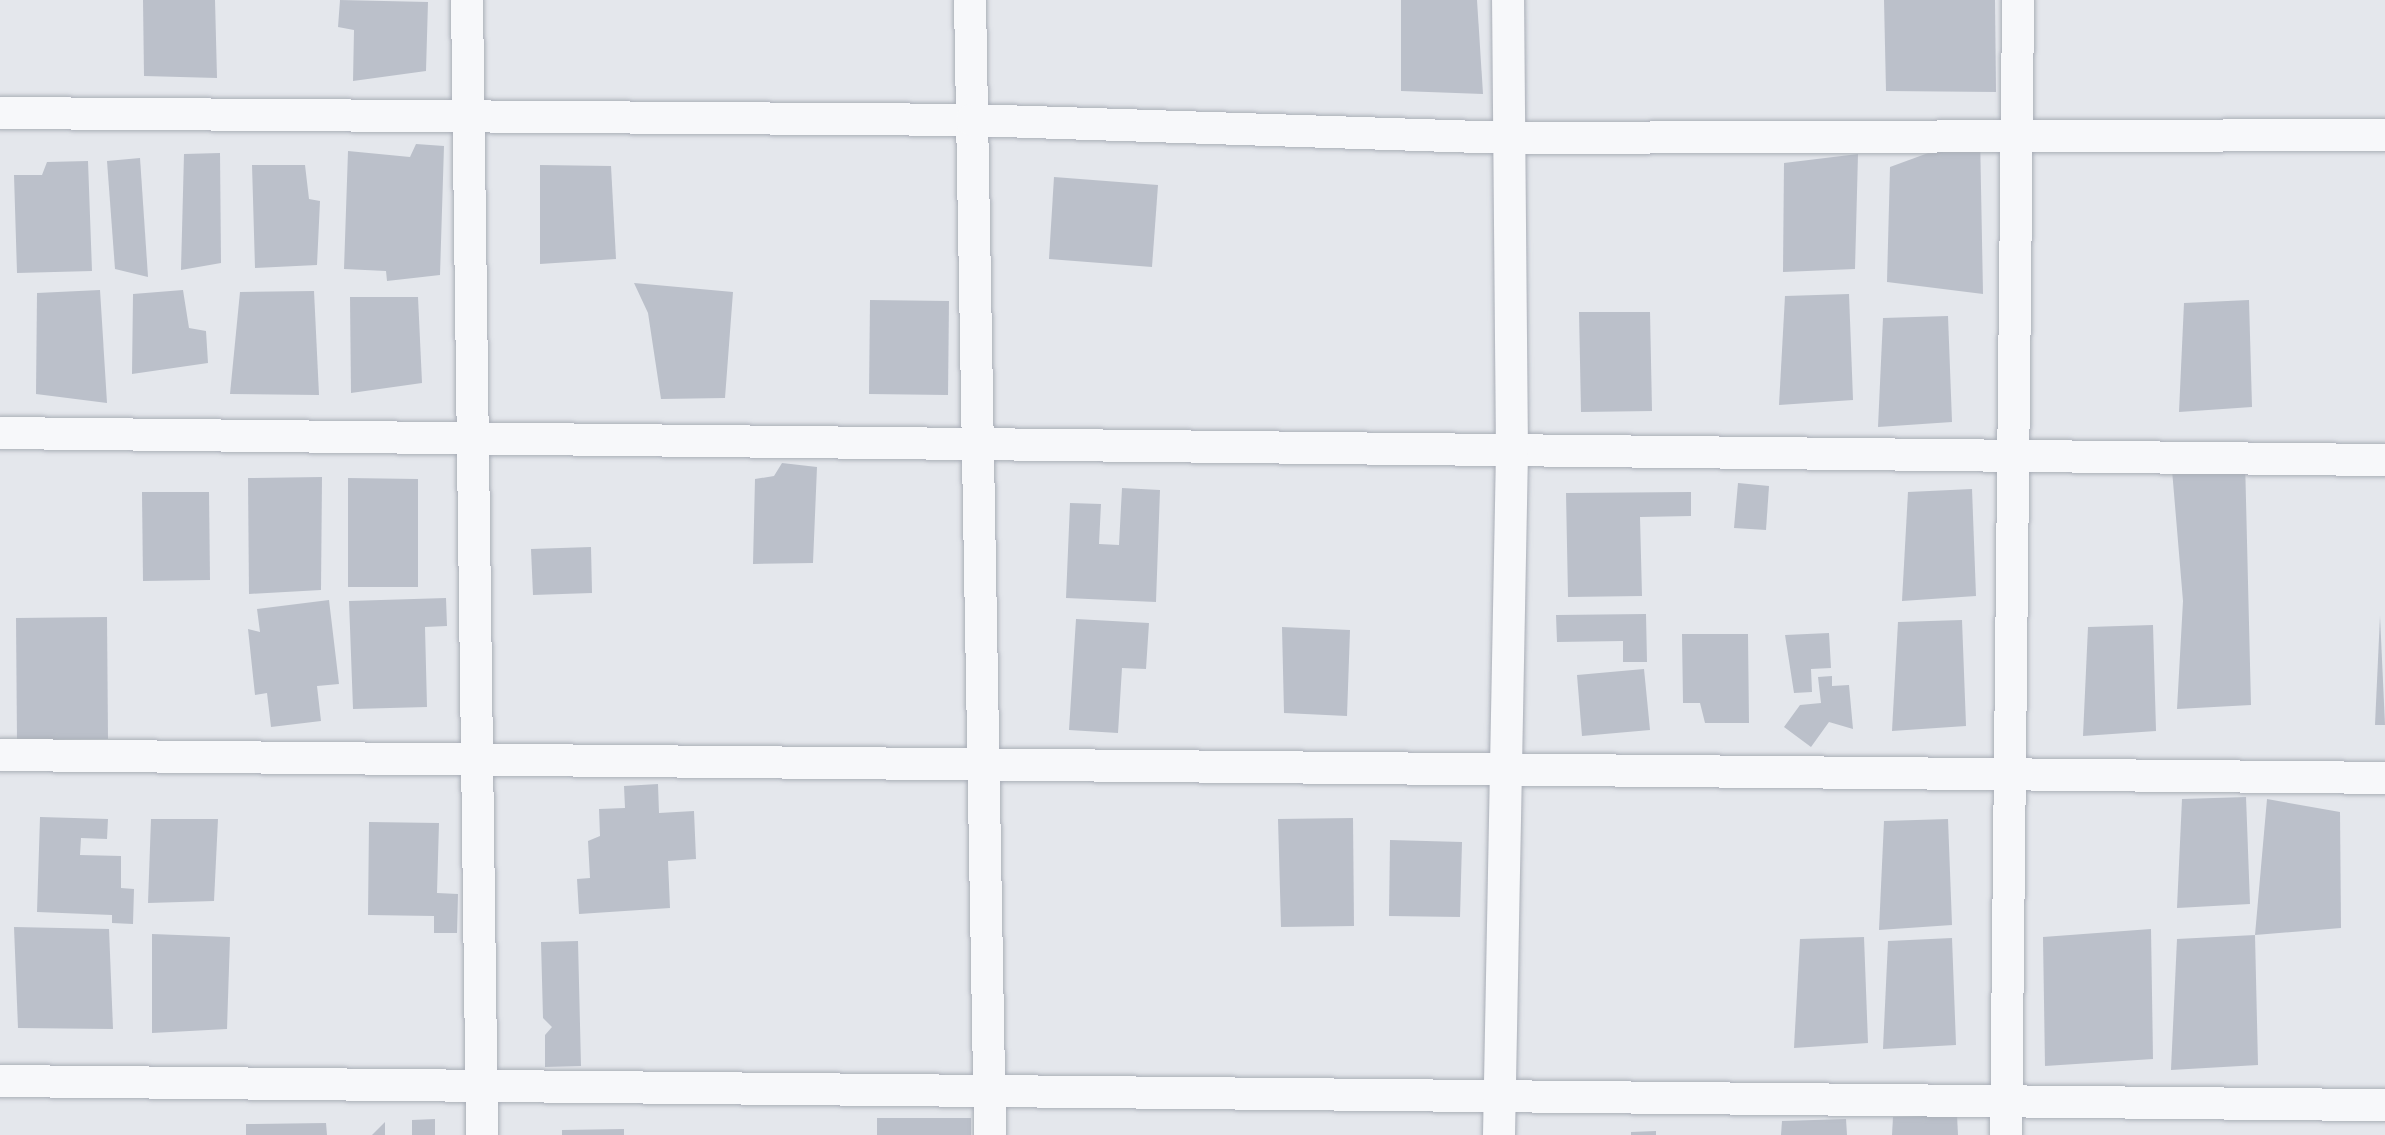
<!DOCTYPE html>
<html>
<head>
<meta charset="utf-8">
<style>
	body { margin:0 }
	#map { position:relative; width:2385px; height:1135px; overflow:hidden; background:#e4e7ec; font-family:"Asap Condensed",sans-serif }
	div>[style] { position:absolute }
	.building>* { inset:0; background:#bbc0ca }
	.roads { filter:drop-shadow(0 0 2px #a9aeb7) drop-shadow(0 0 2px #a9aeb7) }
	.street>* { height:32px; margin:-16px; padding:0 16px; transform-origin:16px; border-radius:16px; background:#f7f8fa }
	span { translate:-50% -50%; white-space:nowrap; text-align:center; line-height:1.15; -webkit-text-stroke:7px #f4f6f9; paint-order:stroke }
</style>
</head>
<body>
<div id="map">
	<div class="building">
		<i style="clip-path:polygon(143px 0,215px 0,217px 78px,144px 76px)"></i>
		<i style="clip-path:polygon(340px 0,428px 2px,426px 71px,353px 81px,354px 30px,338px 27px)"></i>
		<i style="clip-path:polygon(1401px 0,1477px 0,1483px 94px,1401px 91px)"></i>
		<i style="clip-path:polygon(1884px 0,1995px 0,1996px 92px,1886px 91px)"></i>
		<i style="clip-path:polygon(1980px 134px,1983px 294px,1887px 282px,1890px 167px)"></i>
		<i style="clip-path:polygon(416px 144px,444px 146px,440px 275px,387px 281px,386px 271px,344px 269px,348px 151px,410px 157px)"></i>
		<i style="clip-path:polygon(220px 153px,221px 263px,181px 270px,184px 154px)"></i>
		<i style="clip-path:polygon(1858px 154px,1855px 269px,1783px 272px,1784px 163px)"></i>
		<i style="clip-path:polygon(140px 158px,148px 277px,115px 269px,107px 161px)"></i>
		<i style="clip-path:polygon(88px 161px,92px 271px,17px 273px,14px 175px,42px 175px,47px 162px)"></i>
		<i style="clip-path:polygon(252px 165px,305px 165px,309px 199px,320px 201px,317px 265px,255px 268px)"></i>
		<i style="clip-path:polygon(540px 165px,611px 166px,616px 259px,540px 264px)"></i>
		<i style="clip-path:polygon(1054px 177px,1158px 185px,1152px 267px,1049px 259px)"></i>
		<i style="clip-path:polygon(634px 283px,733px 292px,725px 398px,661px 399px,648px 313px)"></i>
		<i style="clip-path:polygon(100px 290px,107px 403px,36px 394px,37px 293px)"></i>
		<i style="clip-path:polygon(183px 290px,189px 328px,206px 331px,208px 363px,132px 374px,133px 294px)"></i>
		<i style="clip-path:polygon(314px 291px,319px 395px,230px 394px,240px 292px)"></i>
		<i style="clip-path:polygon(1849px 294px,1853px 400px,1779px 405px,1785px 296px)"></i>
		<i style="clip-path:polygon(350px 297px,418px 297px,422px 383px,351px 393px)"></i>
		<i style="clip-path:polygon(870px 300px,949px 301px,948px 395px,869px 394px)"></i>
		<i style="clip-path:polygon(2249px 300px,2252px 407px,2179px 412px,2184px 303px)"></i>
		<i style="clip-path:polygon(1579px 312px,1650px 312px,1652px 411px,1581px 412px)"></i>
		<i style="clip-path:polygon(1948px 316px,1952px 422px,1878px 427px,1883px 318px)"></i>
		<i style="clip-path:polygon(2171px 458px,2245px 459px,2251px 705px,2177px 709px,2183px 601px)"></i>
		<i style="clip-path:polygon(782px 463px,817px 467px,813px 563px,753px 564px,755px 479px,774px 476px)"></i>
		<i style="clip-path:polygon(322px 477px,321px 590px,249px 594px,248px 478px)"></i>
		<i style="clip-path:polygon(348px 478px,418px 479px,418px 587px,348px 587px)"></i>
		<i style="clip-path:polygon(1738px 483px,1769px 486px,1766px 530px,1734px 528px)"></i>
		<i style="clip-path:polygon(1122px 488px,1160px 490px,1156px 602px,1066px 598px,1070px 503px,1101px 504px,1099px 544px,1119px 545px)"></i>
		<i style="clip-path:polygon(1972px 489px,1976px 596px,1902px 601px,1908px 492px)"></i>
		<i style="clip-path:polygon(142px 492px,209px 492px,210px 580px,143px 581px)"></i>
		<i style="clip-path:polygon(1691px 492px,1691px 516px,1640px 517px,1642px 596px,1568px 597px,1566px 493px)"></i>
		<i style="clip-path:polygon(591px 547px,592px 593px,533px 595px,531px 549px)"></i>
		<i style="clip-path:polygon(446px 598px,447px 626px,425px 627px,427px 707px,353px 709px,349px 601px)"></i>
		<i style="clip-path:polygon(329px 600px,339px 684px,317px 686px,321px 721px,271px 727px,267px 693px,255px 695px,248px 629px,260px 632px,257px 609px)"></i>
		<i style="clip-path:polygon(1646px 614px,1647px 662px,1623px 662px,1623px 641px,1557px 642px,1556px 615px)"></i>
		<i style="clip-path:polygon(2380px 616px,2385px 725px,2375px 725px)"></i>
		<i style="clip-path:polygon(107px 617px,108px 739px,17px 740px,16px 618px)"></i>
		<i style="clip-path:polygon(1076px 619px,1149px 623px,1146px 669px,1122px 668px,1118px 733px,1069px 730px)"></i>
		<i style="clip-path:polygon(1962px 620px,1966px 726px,1892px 731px,1898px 622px)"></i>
		<i style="clip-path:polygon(2153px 625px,2156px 731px,2083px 736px,2088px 627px)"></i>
		<i style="clip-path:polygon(1282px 627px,1350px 630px,1347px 716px,1284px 713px)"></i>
		<i style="clip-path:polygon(1829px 633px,1831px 668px,1811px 669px,1812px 692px,1794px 693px,1785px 635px)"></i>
		<i style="clip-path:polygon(1682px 634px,1748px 634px,1749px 723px,1705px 723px,1700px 703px,1683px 703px)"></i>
		<i style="clip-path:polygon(1644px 669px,1650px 730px,1582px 736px,1577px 675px)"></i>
		<i style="clip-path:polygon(1832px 676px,1832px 686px,1849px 685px,1853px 729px,1829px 722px,1811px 747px,1784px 727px,1800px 705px,1821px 703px,1818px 677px)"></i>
		<i style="clip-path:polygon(658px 784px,659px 813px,694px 811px,696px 859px,668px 861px,670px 908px,579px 914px,577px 879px,590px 878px,588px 841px,600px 836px,599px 809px,625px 808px,624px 786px)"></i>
		<i style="clip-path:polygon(2246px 797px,2250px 904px,2177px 908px,2182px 799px)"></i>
		<i style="clip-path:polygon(2267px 799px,2340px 812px,2341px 928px,2255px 935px)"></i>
		<i style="clip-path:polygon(40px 817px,108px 819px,107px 839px,81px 838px,80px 855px,121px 856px,121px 888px,134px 889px,133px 924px,112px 923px,112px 915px,37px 912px)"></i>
		<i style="clip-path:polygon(1353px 818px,1354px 926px,1281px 927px,1278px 819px)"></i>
		<i style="clip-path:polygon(151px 819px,218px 819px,214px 901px,148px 903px)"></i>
		<i style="clip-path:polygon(1948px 819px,1952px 925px,1879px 930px,1884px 821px)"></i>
		<i style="clip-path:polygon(369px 822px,439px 823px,437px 893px,458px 894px,457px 933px,434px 933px,434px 916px,368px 915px)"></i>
		<i style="clip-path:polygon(1390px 840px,1462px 842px,1460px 917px,1389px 916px)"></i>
		<i style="clip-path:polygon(14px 927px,109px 929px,113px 1029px,18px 1028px)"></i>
		<i style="clip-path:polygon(2151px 929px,2153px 1059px,2045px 1066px,2043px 937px)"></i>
		<i style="clip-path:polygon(152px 934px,230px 937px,227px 1029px,152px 1033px)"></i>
		<i style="clip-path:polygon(2255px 935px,2258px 1065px,2171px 1070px,2177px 939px)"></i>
		<i style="clip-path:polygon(1864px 937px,1868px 1043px,1794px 1048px,1800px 939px)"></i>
		<i style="clip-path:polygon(1952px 938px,1956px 1045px,1883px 1049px,1888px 941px)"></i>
		<i style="clip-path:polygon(578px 941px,581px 1066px,545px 1067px,545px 1035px,552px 1027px,543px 1018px,541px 942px)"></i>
		<i style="clip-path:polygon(1957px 1115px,1958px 1135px,1892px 1135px,1893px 1117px)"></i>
		<i style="clip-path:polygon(877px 1118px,971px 1118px,971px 1135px,877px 1135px)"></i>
		<i style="clip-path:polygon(435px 1119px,435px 1135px,412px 1135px,412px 1120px)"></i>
		<i style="clip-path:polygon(1846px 1119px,1847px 1135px,1781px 1135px,1782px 1121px)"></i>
		<i style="clip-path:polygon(385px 1122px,385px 1135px,372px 1135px)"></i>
		<i style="clip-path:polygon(326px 1123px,327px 1135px,246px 1135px,246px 1124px)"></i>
		<i style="clip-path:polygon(624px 1129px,624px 1135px,562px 1135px,562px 1130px)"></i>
		<i style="clip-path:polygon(1656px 1131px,1656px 1135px,1631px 1135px,1631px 1132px)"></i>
	</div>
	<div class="roads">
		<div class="street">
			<i style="left:467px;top:0;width:1135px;rotate:89.24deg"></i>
			<i style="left:970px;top:0;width:1135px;rotate:88.99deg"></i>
			<i style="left:0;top:113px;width:972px;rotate:0.41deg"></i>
			<i style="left:972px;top:120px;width:537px;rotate:1.92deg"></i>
			<i style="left:1509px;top:138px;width:876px;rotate:-0.2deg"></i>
			<i style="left:0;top:433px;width:2385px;rotate:0.65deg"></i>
			<i style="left:0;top:755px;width:2385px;rotate:0.55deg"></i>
			<i style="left:0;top:1081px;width:2385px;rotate:0.58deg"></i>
			<i style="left:1499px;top:1135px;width:682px;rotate:-88.91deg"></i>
			<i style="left:1512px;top:453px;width:453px;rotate:-90.5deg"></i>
			<i style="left:2006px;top:1135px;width:1135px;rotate:-89.39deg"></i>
		</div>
	</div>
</div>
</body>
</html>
